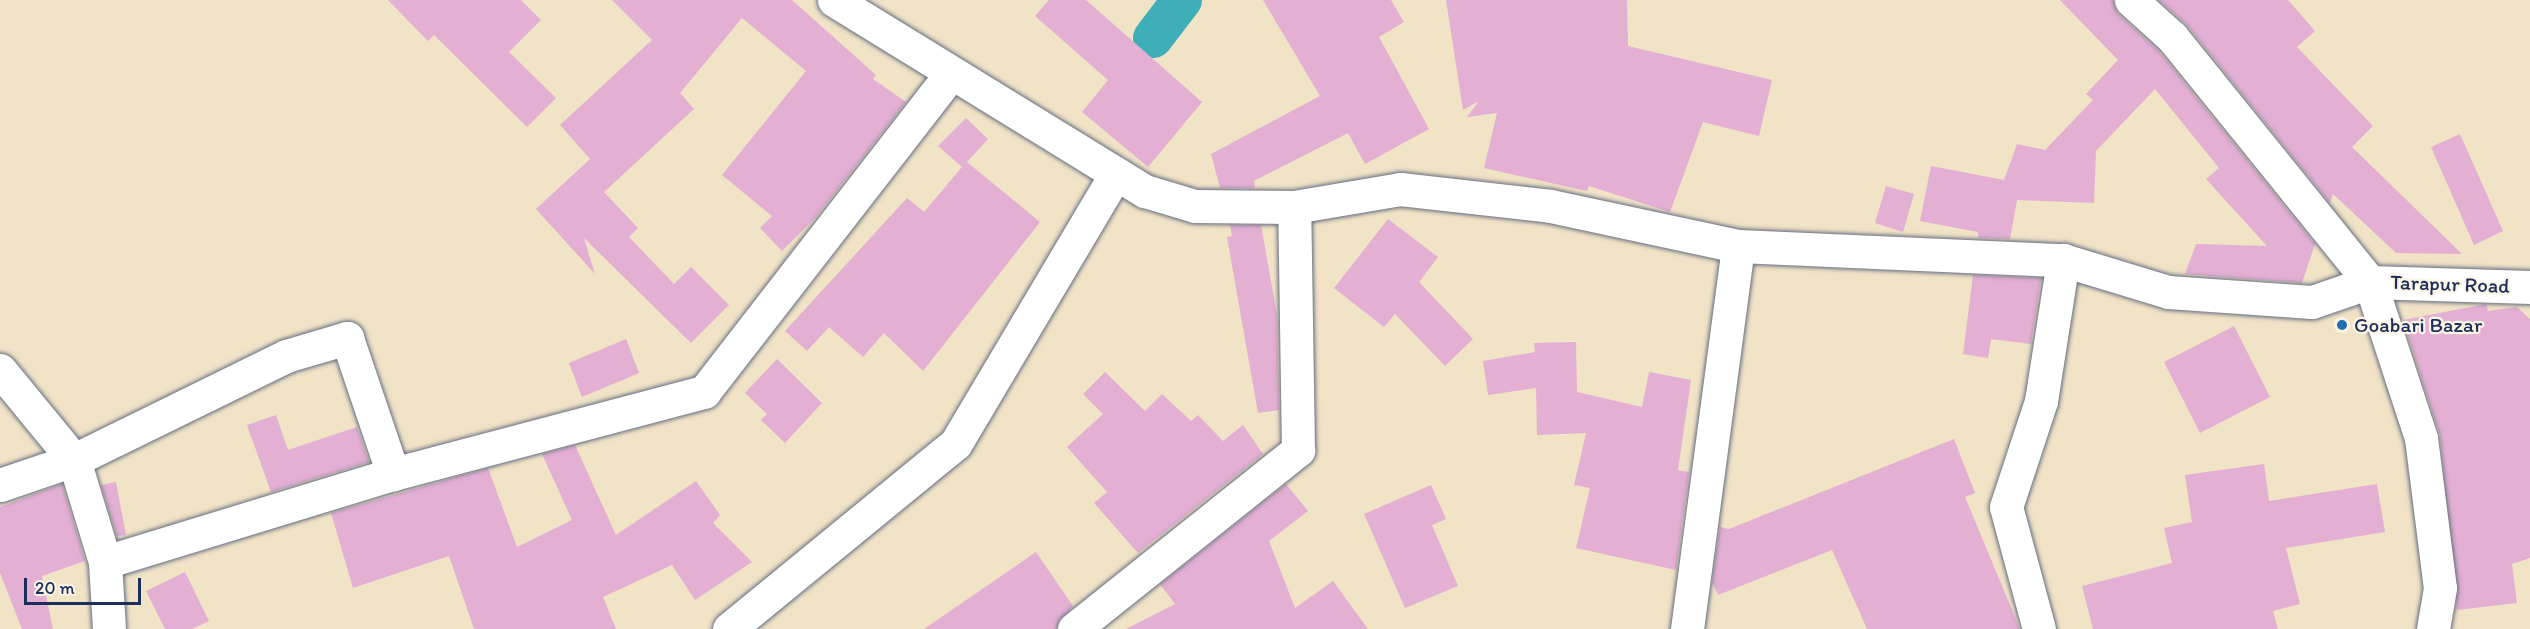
<!DOCTYPE html>
<html>
<head>
<meta charset="utf-8">
<style>
	body { margin:0 }
	#map { position:relative; width:2530px; height:629px; overflow:hidden; background:#f1e3c6; font-family:Itim,sans-serif }
	div>[style] { position:absolute }
	.canal>* { height:40px; margin:-20px; padding:0 20px; transform-origin:20px; border-radius:20px; background:#3eaeb8 }
	.building>* { inset:0; background:#e3afd3 }
	.roads { filter:drop-shadow(0 0 2px #666e82) drop-shadow(0 0 2px #666e82) }
	.minor>* { height:33px; margin:-16.5px; padding:0 16.5px; transform-origin:16.5px; border-radius:16.5px; background:#fff }
	.dots>* { width:16px; height:16px; translate:-50% -50%; box-sizing:border-box; border:3px solid #fcf5e5; border-radius:50% }
	span { translate:-50% -50%; white-space:nowrap; text-align:center; line-height:1.15; -webkit-text-stroke:4.5px #fcf5e5; paint-order:stroke }
	.street-label { font-size:21px; color:#1b2f5e }
	.poi-label { font-size:21px; color:#1b2f5e }
	.left { translate:0 -50%; text-align:left }
	.scale { position:absolute; left:24px; top:578px; width:117px; height:27px; box-sizing:border-box; border:3px solid #1b2f5e; border-top:0; padding-left:8px; font-size:18px; line-height:21px; white-space:nowrap; color:#1b2f5e; -webkit-text-stroke:4px #fcf5e5; paint-order:stroke }
</style>
</head>
<body>
<div id="map">
	<div class="canal">
		<i style="left:1153px;top:38px;width:48px;rotate:-52.7deg"></i>
	</div>
	<div class="building">
		<i style="clip-path:polygon(388px 0,521px 0,541px 20px,509px 52px,556px 98px,527px 127px,434px 35px,428px 41px)"></i>
		<i style="clip-path:polygon(612px 0,792px 0,876px 75px,873px 79px,906px 102px,815px 218px,782px 251px,760px 228px,772px 216px,722px 175px,806px 71px,742px 18px,680px 93px,694px 109px,604px 192px,638px 228px,629px 237px,674px 284px,691px 267px,729px 305px,691px 343px,584px 238px,595px 274px,536px 209px,590px 159px,560px 125px,652px 40px)"></i>
		<i style="clip-path:polygon(1049px 0,1086px 0,1202px 102px,1148px 167px,1082px 112px,1108px 80px,1035px 16px)"></i>
		<i style="clip-path:polygon(1263px 0,1391px 0,1404px 22px,1379px 37px,1429px 129px,1365px 164px,1348px 133px,1254px 181px,1255px 188px,1220px 188px,1211px 154px,1320px 96px)"></i>
		<i style="clip-path:polygon(1446px 0,1627px 0,1628px 46px,1772px 80px,1759px 136px,1703px 122px,1670px 212px,1589px 186px,1587px 191px,1484px 168px,1497px 113px,1467px 117px,1479px 101px,1463px 110px)"></i>
		<i style="clip-path:polygon(2060px 0,2113px 0,2118px 14px,2158px 50px,2315px 244px,2302px 283px,2185px 274px,2196px 244px,2267px 246px,2206px 179px,2219px 168px,2155px 89px,2096px 151px,2094px 203px,2017px 200px,2010px 239px,1978px 238px,1978px 232px,1920px 221px,1931px 166px,2004px 180px,2017px 144px,2045px 150px,2093px 100px,2086px 94px,2118px 60px)"></i>
		<i style="clip-path:polygon(2159px 0,2288px 0,2315px 31px,2297px 47px,2373px 126px,2352px 147px,2462px 254px,2396px 253px,2333px 194px,2330px 203px,2187px 25px)"></i>
		<i style="clip-path:polygon(966px 118px,988px 139px,967px 162px,1040px 222px,923px 371px,884px 333px,863px 357px,829px 327px,807px 351px,785px 331px,907px 198px,924px 212px,962px 167px,938px 146px)"></i>
		<i style="clip-path:polygon(2460px 134px,2503px 231px,2474px 245px,2431px 147px)"></i>
		<i style="clip-path:polygon(1886px 186px,1914px 194px,1903px 232px,1875px 223px)"></i>
		<i style="clip-path:polygon(1388px 219px,1438px 257px,1419px 282px,1473px 339px,1445px 366px,1395px 314px,1384px 327px,1334px 288px)"></i>
		<i style="clip-path:polygon(1230px 225px,1261px 225px,1277px 315px,1279px 410px,1258px 413px,1227px 237px,1232px 236px)"></i>
		<i style="clip-path:polygon(1973px 275px,2041px 278px,2031px 344px,1991px 339px,1988px 358px,1963px 354px)"></i>
		<i style="clip-path:polygon(2486px 304px,2488px 311px,2517px 307px,2530px 319px,2530px 558px,2512px 564px,2517px 603px,2457px 610px,2440px 435px,2403px 320px)"></i>
		<i style="clip-path:polygon(2234px 326px,2270px 397px,2200px 433px,2164px 362px)"></i>
		<i style="clip-path:polygon(626px 339px,639px 373px,582px 397px,569px 363px)"></i>
		<i style="clip-path:polygon(1576px 342px,1577px 392px,1642px 407px,1649px 372px,1691px 380px,1678px 470px,1689px 472px,1676px 570px,1576px 548px,1590px 488px,1574px 485px,1586px 433px,1537px 435px,1536px 388px,1488px 395px,1483px 361px,1535px 352px,1534px 343px)"></i>
		<i style="clip-path:polygon(777px 359px,822px 403px,785px 443px,761px 420px,767px 414px,745px 393px)"></i>
		<i style="clip-path:polygon(1105px 372px,1145px 411px,1162px 394px,1191px 421px,1198px 415px,1223px 441px,1243px 425px,1263px 454px,1138px 553px,1094px 503px,1107px 492px,1067px 447px,1103px 414px,1083px 394px)"></i>
		<i style="clip-path:polygon(276px 415px,288px 450px,357px 427px,369px 462px,271px 492px,247px 425px)"></i>
		<i style="clip-path:polygon(1954px 439px,1975px 493px,1965px 497px,2020px 629px,1867px 629px,1832px 550px,1718px 595px,1712px 582px,1720px 527px,1729px 529px)"></i>
		<i style="clip-path:polygon(575px 445px,616px 535px,696px 481px,720px 515px,713px 523px,752px 562px,695px 600px,672px 565px,603px 597px,616px 629px,474px 629px,449px 556px,353px 588px,331px 513px,488px 468px,517px 547px,572px 520px,542px 454px)"></i>
		<i style="clip-path:polygon(2264px 464px,2269px 501px,2377px 484px,2385px 532px,2286px 548px,2300px 604px,2273px 611px,2278px 629px,2093px 629px,2082px 586px,2172px 563px,2164px 528px,2192px 522px,2185px 475px)"></i>
		<i style="clip-path:polygon(116px 482px,126px 535px,117px 536px,101px 485px)"></i>
		<i style="clip-path:polygon(62px 484px,85px 561px,42px 576px,53px 629px,22px 629px,0 573px,0 507px)"></i>
		<i style="clip-path:polygon(1286px 484px,1308px 511px,1269px 541px,1295px 608px,1333px 581px,1368px 629px,1126px 629px,1175px 604px,1160px 584px)"></i>
		<i style="clip-path:polygon(1431px 485px,1446px 519px,1432px 525px,1458px 586px,1405px 608px,1364px 514px)"></i>
		<i style="clip-path:polygon(1036px 552px,1073px 606px,1056px 629px,924px 629px)"></i>
		<i style="clip-path:polygon(185px 572px,209px 621px,192px 629px,165px 629px,146px 591px)"></i>
	</div>
	<div class="roads">
		<div class="minor">
			<i style="left:834px;top:0;width:365px;rotate:31.6deg"></i>
			<i style="left:1145px;top:191px;width:52px;rotate:16.7deg"></i>
			<i style="left:1195px;top:206px;width:99px;rotate:0.6deg"></i>
			<i style="left:1294px;top:207px;width:108px;rotate:-9.6deg"></i>
			<i style="left:1400px;top:189px;width:152px;rotate:6.4deg"></i>
			<i style="left:1551px;top:206px;width:191px;rotate:12.1deg"></i>
			<i style="left:1738px;top:246px;width:325px;rotate:2.5deg"></i>
			<i style="left:2063px;top:260px;width:110px;rotate:16.9deg"></i>
			<i style="left:2168px;top:292px;width:144px;rotate:4deg"></i>
			<i style="left:2312px;top:302px;width:61px;rotate:-19deg"></i>
			<i style="left:2370px;top:282px;width:164px;rotate:71.9deg"></i>
			<i style="left:2421px;top:438px;width:151px;rotate:82.8deg"></i>
			<i style="left:2440px;top:588px;width:42px;rotate:99.7deg"></i>
			<i style="left:2131px;top:0;width:55px;rotate:42.1deg"></i>
			<i style="left:2172px;top:37px;width:315px;rotate:51.1deg"></i>
			<i style="left:2370px;top:282px;width:160px;rotate:1.8deg"></i>
			<i style="left:0;top:370px;width:117px;rotate:50.6deg"></i>
			<i style="left:74px;top:460px;width:107px;rotate:73.1deg"></i>
			<i style="left:105px;top:562px;width:67px;rotate:86.6deg"></i>
			<i style="left:0;top:485px;width:78px;rotate:-18.7deg"></i>
			<i style="left:74px;top:460px;width:236px;rotate:-26.1deg"></i>
			<i style="left:286px;top:356px;width:64px;rotate:-16.4deg"></i>
			<i style="left:347px;top:338px;width:144px;rotate:71.3deg"></i>
			<i style="left:105px;top:562px;width:301px;rotate:-17deg"></i>
			<i style="left:393px;top:474px;width:322px;rotate:-14.8deg"></i>
			<i style="left:704px;top:392px;width:403px;rotate:-52.2deg"></i>
			<i style="left:729px;top:629px;width:293px;rotate:-39.3deg"></i>
			<i style="left:956px;top:443px;width:313px;rotate:-59.3deg"></i>
			<i style="left:1074px;top:629px;width:287px;rotate:-38.6deg"></i>
			<i style="left:1298px;top:450px;width:243px;rotate:-90.9deg"></i>
			<i style="left:1687px;top:629px;width:386px;rotate:-82.4deg"></i>
			<i style="left:2039px;top:629px;width:126px;rotate:-105.1deg"></i>
			<i style="left:2006px;top:507px;width:112px;rotate:-71.7deg"></i>
			<i style="left:2041px;top:401px;width:143px;rotate:-81.1deg"></i>
		</div>
	</div>
	<div class="dots">
		<i style="left:2342px;top:325px;background:#1f6fb2"></i>
	</div>
	<div class="street-label">
		<span style="left:2450px;top:284px;rotate:2deg">Tarapur Road</span>
	</div>
	<div class="poi-label">
		<span class="left" style="left:2354px;top:325px">Goabari Bazar</span>
	</div>
	<div class="scale">20 m</div>
</div>
</body>
</html>
